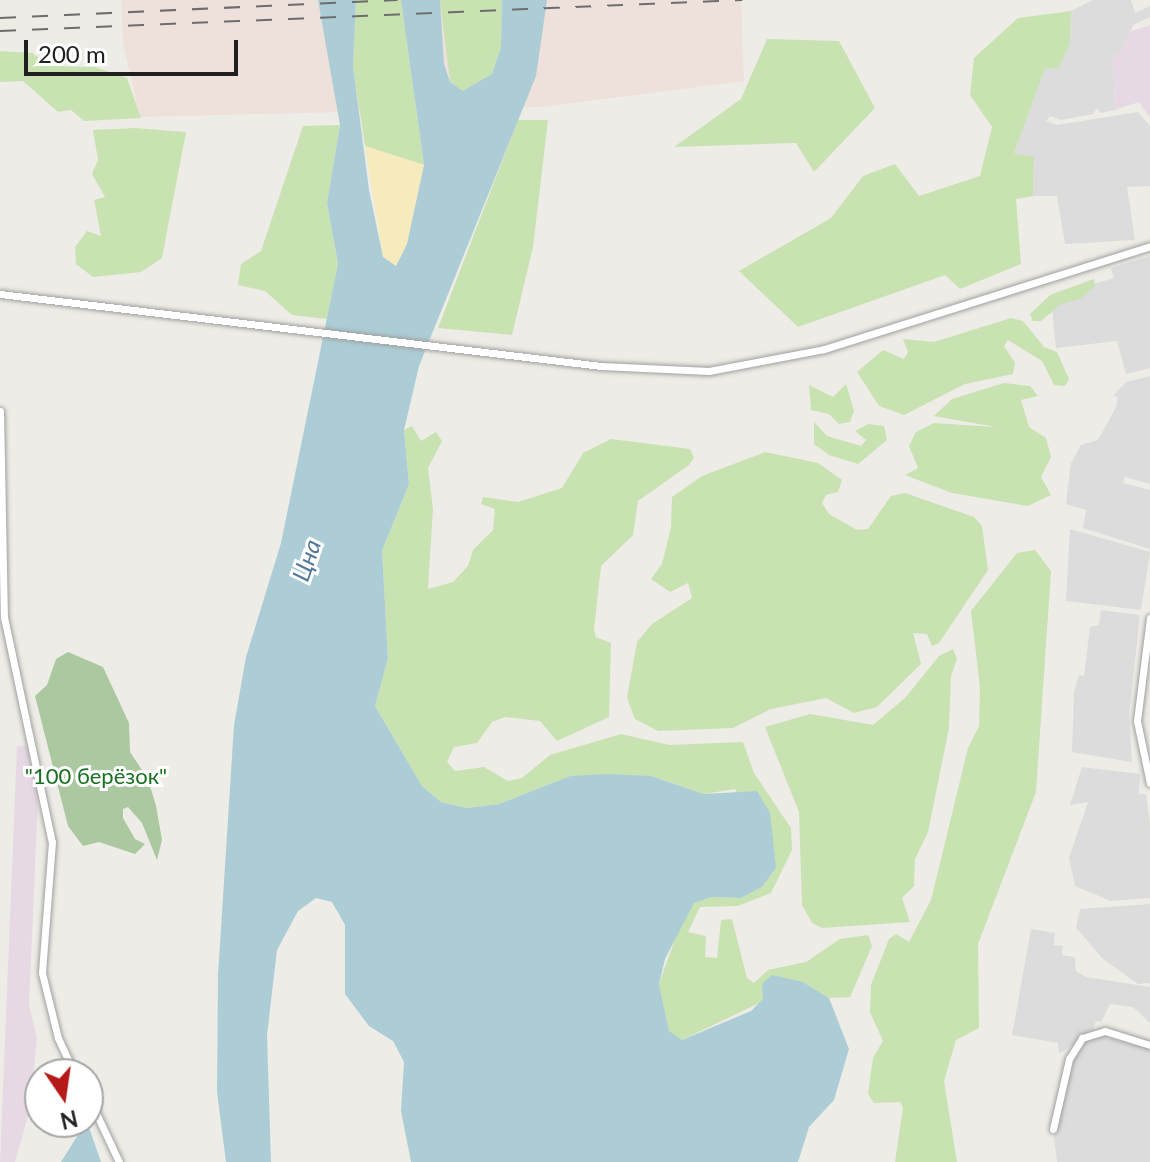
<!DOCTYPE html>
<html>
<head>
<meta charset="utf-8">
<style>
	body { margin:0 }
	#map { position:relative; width:1150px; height:1162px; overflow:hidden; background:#eeece6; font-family:Lato,sans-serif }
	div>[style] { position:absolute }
	.residential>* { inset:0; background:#dddcdc }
	.industrial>* { inset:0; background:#e6d9e4 }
	.military>* { inset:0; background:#eee0db }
	.grass>* { inset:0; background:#c9e2b2 }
	.forest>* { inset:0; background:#acc8a0 }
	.sand>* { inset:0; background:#f6ebbc }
	.water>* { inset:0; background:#accdd6 }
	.roads { filter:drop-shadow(0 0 2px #a0a0a0) drop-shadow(0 0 2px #a0a0a0) }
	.minor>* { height:7px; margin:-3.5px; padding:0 3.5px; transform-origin:3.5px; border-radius:3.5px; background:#fff }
	.rail>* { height:2px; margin-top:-1px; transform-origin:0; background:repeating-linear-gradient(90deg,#6d6d6d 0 16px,transparent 0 32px) }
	span { translate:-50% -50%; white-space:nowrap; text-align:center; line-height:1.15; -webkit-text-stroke:6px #fff; paint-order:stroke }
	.park-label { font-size:22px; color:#197021 }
	.water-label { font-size:24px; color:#54779c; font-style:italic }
	.north { position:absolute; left:24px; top:1058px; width:80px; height:80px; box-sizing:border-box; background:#fff; border:2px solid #a5a5a5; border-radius:50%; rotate:167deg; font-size:22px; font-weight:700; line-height:32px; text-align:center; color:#1f1f1f }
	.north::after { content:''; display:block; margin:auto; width:28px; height:36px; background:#b51a19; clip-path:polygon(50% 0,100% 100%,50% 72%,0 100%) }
	.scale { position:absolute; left:24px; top:40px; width:214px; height:36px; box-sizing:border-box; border:4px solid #1f1f1f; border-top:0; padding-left:10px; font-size:24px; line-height:28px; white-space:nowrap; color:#1f1f1f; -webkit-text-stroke:6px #fff; paint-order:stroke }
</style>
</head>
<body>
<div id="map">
	<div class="residential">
		<i style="clip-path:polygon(1093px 0,1131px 0,1135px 13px,1150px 6px,1150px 17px,1133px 25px,1123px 50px,1113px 56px,1115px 110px,1100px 113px,1097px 108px,1093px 114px,1061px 120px,1050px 116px,1046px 121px,1057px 125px,1138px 112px,1150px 126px,1150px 186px,1127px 187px,1135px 240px,1065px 244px,1057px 196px,1033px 196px,1034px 157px,1014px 153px,1045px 69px,1059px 68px,1070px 44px,1071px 11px)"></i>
		<i style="clip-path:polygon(1150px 256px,1150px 368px,1126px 374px,1117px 341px,1056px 348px,1052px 309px,1056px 296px,1114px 278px,1111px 268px)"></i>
		<i style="clip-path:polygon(1150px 376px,1150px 484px,1125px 477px,1123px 483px,1150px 490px,1150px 549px,1083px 528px,1086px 510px,1066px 504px,1071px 463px,1081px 445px,1098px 440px,1116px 407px,1118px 397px,1113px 396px,1126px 382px)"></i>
		<i style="clip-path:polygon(1070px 529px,1150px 552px,1141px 610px,1066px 601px)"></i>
		<i style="clip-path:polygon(1101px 610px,1140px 615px,1129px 715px,1132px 762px,1072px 752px,1074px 692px,1079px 675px,1084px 676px,1090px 627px,1099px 625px)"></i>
		<i style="clip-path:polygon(1082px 767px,1140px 774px,1139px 794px,1146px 794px,1150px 824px,1150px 898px,1111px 901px,1075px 886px,1069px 858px,1088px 802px,1070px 805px)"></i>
		<i style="clip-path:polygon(1150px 904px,1150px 983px,1138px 984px,1103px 959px,1076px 928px,1080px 909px)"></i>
		<i style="clip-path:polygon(1031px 929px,1055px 933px,1054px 945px,1063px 946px,1062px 955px,1075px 957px,1076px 971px,1086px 977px,1150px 987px,1150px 1023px,1133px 1007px,1110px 1004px,1101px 1022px,1096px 1021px,1093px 1030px,1059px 1054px,1058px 1043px,1012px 1035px)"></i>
		<i style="clip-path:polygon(1094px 1034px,1150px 1049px,1150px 1162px,1057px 1162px,1054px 1137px,1066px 1078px,1084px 1038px)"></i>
	</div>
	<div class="industrial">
		<i style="clip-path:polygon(1150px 25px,1150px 118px,1139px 102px,1115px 110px,1113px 56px,1123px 50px,1129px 32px)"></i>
		<i style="clip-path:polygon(17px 746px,27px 746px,38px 799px,29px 1005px,37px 1038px,30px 1109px,15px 1162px,0 1162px)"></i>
	</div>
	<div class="military">
		<i style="clip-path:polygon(121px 0,741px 0,744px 81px,542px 107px,140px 117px,123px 43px)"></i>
	</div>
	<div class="grass">
		<i style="clip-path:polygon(356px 0,401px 0,424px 165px,365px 146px,353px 66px)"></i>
		<i style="clip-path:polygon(440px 0,502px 0,501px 47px,492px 74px,478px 86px,463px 91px,450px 82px)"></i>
		<i style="clip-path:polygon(1071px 11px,1070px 44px,1059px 68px,1045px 69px,1014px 153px,1034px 157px,1033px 196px,1016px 199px,1021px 264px,960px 289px,945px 275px,798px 327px,739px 271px,831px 218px,863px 176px,895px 164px,919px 196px,980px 176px,992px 127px,970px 95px,974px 58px,1018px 18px)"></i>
		<i style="clip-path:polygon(767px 39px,839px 41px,875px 108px,814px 172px,796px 143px,674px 147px,741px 99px)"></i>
		<i style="clip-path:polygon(0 51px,32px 53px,50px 66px,95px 67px,127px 78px,141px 118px,84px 121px,71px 110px,58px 112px,23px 81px,0 82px)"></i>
		<i style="clip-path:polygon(518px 120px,548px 120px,533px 247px,512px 335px,438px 328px)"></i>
		<i style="clip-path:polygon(340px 125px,327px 203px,338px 264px,327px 319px,292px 315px,265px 291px,238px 285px,241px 264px,261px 251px,303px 126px)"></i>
		<i style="clip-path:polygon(135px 128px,186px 132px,162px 258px,141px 272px,93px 277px,76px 264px,75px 247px,87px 231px,101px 236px,94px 200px,105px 197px,92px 174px,98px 160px,93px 130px)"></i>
		<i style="clip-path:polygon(1094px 279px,1095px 286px,1080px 299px,1061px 304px,1041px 321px,1033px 321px,1030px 314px,1050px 295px)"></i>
		<i style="clip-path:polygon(1011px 318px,1023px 321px,1044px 347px,1057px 352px,1069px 379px,1065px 386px,1054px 385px,1042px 361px,1008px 340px,1004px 346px,1015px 363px,1013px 374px,965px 384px,904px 415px,879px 406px,857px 372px,883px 350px,904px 359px,908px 352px,903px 339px,934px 342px)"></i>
		<i style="clip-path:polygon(1004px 383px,1030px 386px,1038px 396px,1021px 400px,1029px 427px,1046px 438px,1051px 457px,1041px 477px,1051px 495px,1028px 506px,952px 493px,905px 475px,918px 468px,909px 446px,916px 432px,934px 423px,996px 427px,934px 416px,952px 399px)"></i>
		<i style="clip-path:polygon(846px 384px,854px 411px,850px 422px,839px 424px,829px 414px,811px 410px,809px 385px,833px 397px)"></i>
		<i style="clip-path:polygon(814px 422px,827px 436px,861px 446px,866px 440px,855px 431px,868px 424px,884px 426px,887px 440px,858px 464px,829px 455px,814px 444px)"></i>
		<i style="clip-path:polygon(412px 426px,421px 441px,436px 432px,442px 441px,428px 468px,433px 509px,428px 589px,453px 582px,468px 566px,473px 550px,493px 530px,495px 509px,481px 504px,483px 497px,518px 502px,562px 488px,583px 453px,611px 439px,690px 449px,694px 458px,689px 465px,638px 501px,633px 535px,601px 566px,594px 629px,596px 637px,611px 643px,609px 717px,557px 741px,540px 721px,505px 717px,492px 722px,477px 743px,454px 747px,447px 762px,455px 771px,484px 767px,508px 781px,522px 778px,550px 755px,621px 734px,669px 745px,743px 742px,754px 773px,791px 828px,792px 850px,771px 893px,738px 906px,700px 907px,688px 932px,706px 936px,705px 957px,717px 958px,721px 920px,732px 919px,747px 978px,754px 983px,768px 970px,806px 962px,840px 939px,868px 935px,872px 946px,850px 997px,829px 998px,803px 982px,682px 1040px,669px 1032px,659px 984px,683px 917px,694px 903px,712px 897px,741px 898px,762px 887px,776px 868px,735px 789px,704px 794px,651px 776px,570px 776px,499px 804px,467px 808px,441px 802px,422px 786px,375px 706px,388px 658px,382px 551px,409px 484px,404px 430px)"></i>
		<i style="clip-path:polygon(765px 452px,818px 463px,842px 480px,838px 492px,826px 495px,822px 503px,829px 514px,857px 530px,868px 529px,891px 496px,905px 493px,974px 517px,982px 526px,988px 570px,939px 643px,932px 646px,927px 634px,913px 633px,921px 664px,877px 707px,854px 713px,826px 698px,771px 709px,733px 728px,658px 731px,635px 719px,627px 698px,637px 642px,652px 624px,692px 598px,688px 583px,670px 592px,651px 579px,662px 564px,671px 527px,672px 497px,702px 476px)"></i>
		<i style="clip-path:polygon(1035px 550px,1051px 571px,1036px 792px,978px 944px,979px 1028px,956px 1040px,944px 1081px,957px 1162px,895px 1162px,903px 1107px,900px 1102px,874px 1103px,868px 1094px,873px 1058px,883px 1041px,870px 1012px,871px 985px,889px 939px,896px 934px,909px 942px,931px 900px,968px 748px,979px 726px,980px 687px,971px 611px,1017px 553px)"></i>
		<i style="clip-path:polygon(953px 649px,957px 659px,951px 676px,949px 728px,928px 832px,915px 859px,914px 886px,902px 898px,910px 922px,822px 928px,812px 923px,802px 905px,799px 812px,765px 727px,810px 714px,873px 725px,905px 698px,939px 656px)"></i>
	</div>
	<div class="forest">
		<i style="clip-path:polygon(68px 652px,103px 667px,129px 723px,130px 752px,148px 779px,156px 806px,162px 840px,157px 860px,142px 823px,128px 807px,123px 809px,123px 818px,135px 839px,145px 844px,135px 854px,99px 842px,83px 846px,68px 826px,35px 696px,47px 685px,56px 659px)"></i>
	</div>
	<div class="sand">
		<i style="clip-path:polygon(365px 146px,424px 165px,407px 244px,396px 267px,383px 257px)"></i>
	</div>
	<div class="water">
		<i style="clip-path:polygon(318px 0,356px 0,353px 66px,369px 190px,383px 257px,396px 266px,407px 244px,424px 165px,401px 0,440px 0,444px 64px,450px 82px,463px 91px,492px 74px,501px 47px,502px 0,547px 0,536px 76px,419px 366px,404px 430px,409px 484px,382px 551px,388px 658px,375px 706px,422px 786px,441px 802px,467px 808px,499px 804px,570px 776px,605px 774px,651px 776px,704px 794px,757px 791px,770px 813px,776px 868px,762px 887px,741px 898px,712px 897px,694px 903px,665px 959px,659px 984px,669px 1031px,682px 1040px,751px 1011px,763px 999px,762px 984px,772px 975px,803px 982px,829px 998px,849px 1049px,834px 1100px,809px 1127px,798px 1162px,411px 1162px,401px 1111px,404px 1062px,393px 1041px,369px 1026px,345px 994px,345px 925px,332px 902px,316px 898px,298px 911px,277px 950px,267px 1035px,271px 1162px,226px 1162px,217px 1092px,218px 975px,234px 725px,246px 657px,281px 543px,338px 264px,327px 203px,340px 125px)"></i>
		<i style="clip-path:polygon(87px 1122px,101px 1162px,61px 1162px,86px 1122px)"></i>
	</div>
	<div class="roads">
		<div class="minor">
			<i style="left:0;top:294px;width:605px;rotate:6.83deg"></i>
			<i style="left:601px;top:366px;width:108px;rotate:2.7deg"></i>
			<i style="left:709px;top:371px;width:117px;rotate:-10.8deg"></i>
			<i style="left:824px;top:349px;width:342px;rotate:-17.5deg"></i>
			<i style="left:0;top:411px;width:206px;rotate:88.9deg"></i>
			<i style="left:4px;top:617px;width:230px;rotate:78deg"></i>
			<i style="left:52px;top:842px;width:131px;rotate:94.4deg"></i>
			<i style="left:42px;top:973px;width:67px;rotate:76.2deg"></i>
			<i style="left:58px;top:1038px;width:40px;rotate:65deg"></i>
			<i style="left:1150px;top:618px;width:104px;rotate:97.2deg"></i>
			<i style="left:1137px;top:721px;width:63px;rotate:78.2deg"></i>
			<i style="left:88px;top:1096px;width:73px;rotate:64.8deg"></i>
			<i style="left:1053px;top:1129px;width:72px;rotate:-77.1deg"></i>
			<i style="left:1069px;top:1059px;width:25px;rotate:-58deg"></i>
			<i style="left:1082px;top:1038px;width:24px;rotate:-17deg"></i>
			<i style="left:1105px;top:1031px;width:47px;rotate:17.3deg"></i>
		</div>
	</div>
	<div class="rail">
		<i style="left:0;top:18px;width:398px;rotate:-2.6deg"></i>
		<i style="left:0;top:31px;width:743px;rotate:-2.39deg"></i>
	</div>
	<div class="park-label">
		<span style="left:96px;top:776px">"100 берёзок"</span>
	</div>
	<div class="water-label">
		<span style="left:306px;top:560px;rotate:-71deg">Цна</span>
	</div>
	<div class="north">N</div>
	<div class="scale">200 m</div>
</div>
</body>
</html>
